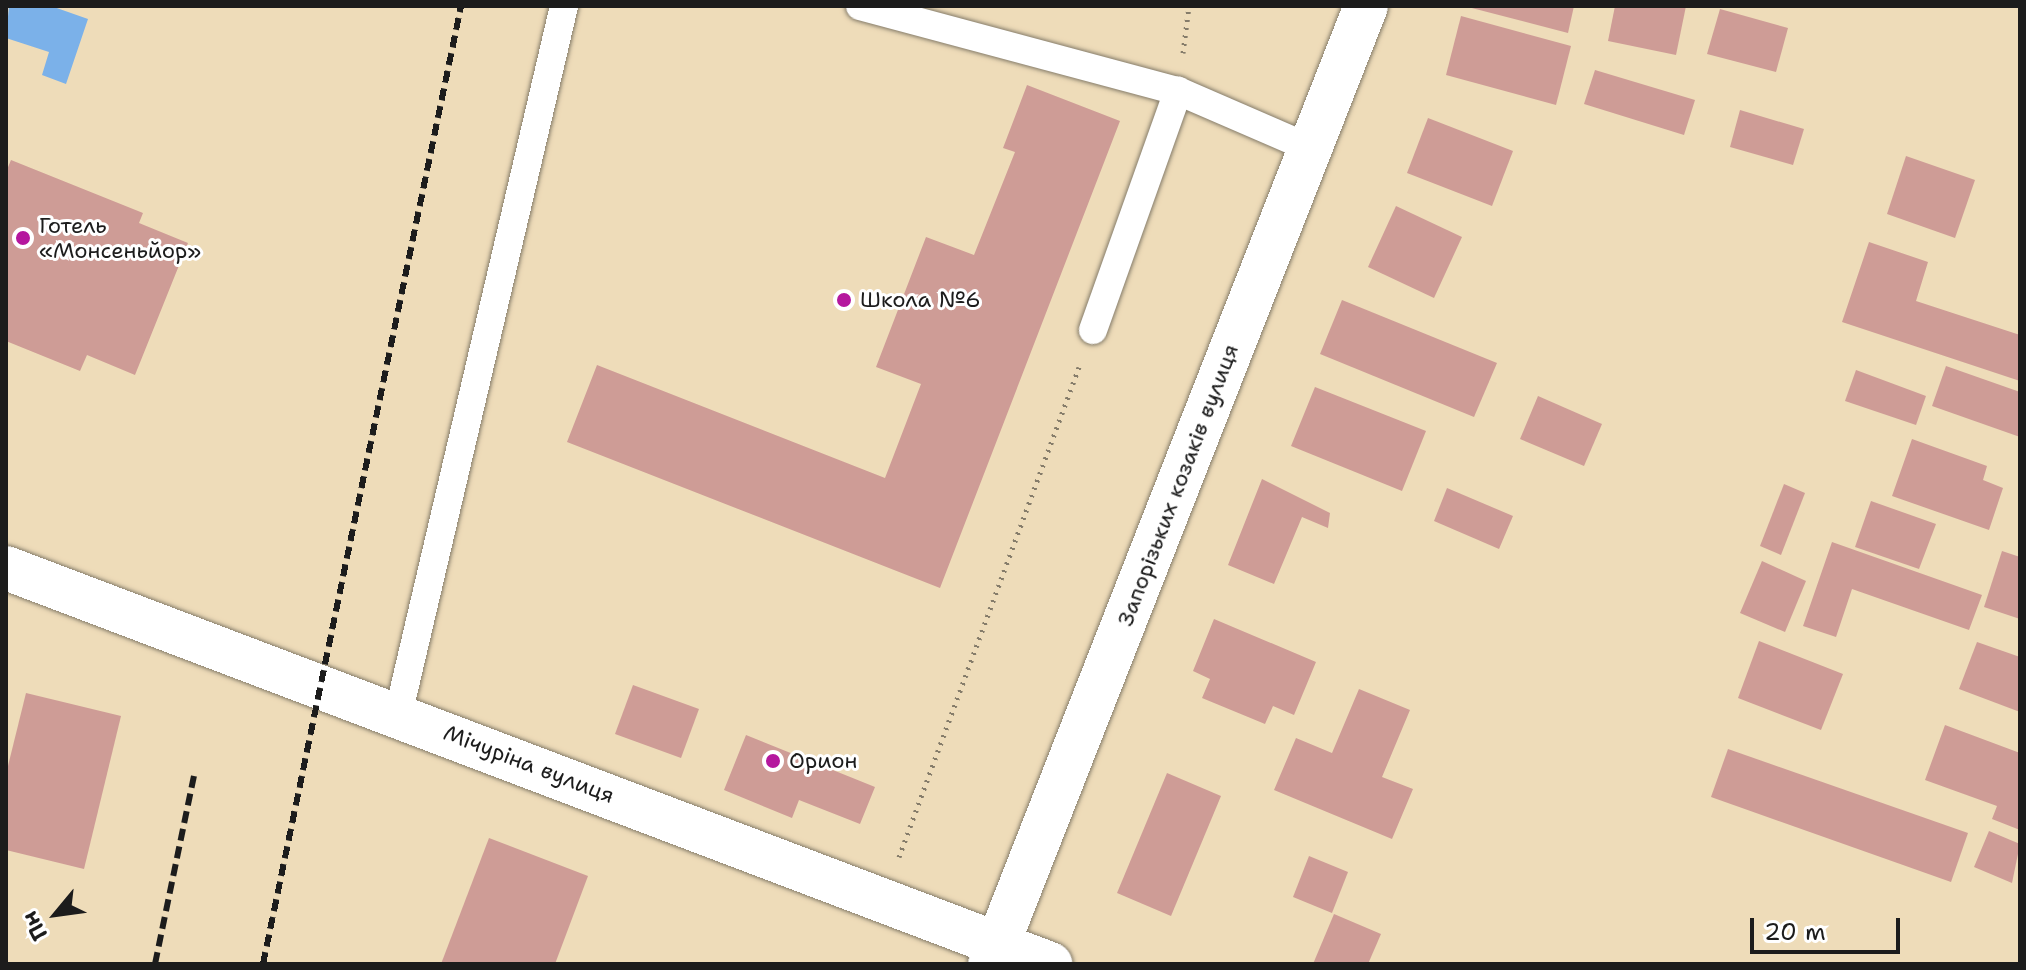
<!DOCTYPE html>
<html>
<head>
<meta charset="utf-8">
<style>
	body { margin:0 }
	#map { position:relative; width:2026px; height:970px; overflow:hidden; background:#eedcb9; font-family:"Shantell Sans",sans-serif }
	div>[style] { position:absolute }
	.water>* { inset:0; background:#7bb1e9 }
	.building>* { inset:0; background:#ce9c96 }
	.path>* { height:5px; margin-top:-2.5px; transform-origin:0; background:repeating-linear-gradient(90deg,#857c6a 0 2px,transparent 0 8px) }
	.roads { filter:drop-shadow(0 0 2px #857c6a) drop-shadow(0 0 2px #857c6a) }
	.lane>* { height:28px; margin:-14px; padding:0 14px; transform-origin:14px; border-radius:14px; background:#fff }
	.secondary>* { height:44px; margin:-22px; padding:0 22px; transform-origin:22px; border-radius:22px; background:#fff }
	.rail>* { height:6px; margin-top:-3px; transform-origin:0; background:repeating-linear-gradient(90deg,#1c1c1c 0 12px,transparent 0 18px) }
	.dots>* { width:22px; height:22px; translate:-50% -50%; box-sizing:border-box; border:4px solid #fff; border-radius:50% }
	span { translate:-50% -50%; white-space:nowrap; text-align:center; line-height:1.15; -webkit-text-stroke:6px #fff; paint-order:stroke }
	.poi-label { font-size:22px; color:#1c1c1c }
	.left { translate:0 -50%; text-align:left }
	.street-label { font-size:22px; color:#1c1c1c }
	.frame { position:absolute; inset:0; border:8px solid #1c1c1c; pointer-events:none }
	.north { position:absolute; left:16px; top:874px; width:80px; height:80px; -webkit-text-stroke:6px #fff; paint-order:stroke; rotate:241deg; font-size:22px; font-weight:700; line-height:32px; text-align:center; color:#1c1c1c }
	.north::after { content:''; display:block; margin:auto; width:28px; height:36px; background:#1c1c1c; clip-path:polygon(50% 0,100% 100%,50% 72%,0 100%) }
	.scale { position:absolute; left:1750px; top:918px; width:150px; height:36px; box-sizing:border-box; border:4px solid #1c1c1c; border-top:0; padding-left:10px; font-size:24px; line-height:28px; white-space:nowrap; color:#1c1c1c; -webkit-text-stroke:6px #fff; paint-order:stroke }
</style>
</head>
<body>
<div id="map">
	<div class="water">
		<i style="clip-path:polygon(9px 6px,51px 6px,88px 19px,66px 84px,42px 75px,49px 52px,6px 38px)"></i>
	</div>
	<div class="building">
		<i style="clip-path:polygon(1464px 6px,1574px 6px,1568px 33px)"></i>
		<i style="clip-path:polygon(1615px 6px,1686px 6px,1676px 55px,1608px 41px)"></i>
		<i style="clip-path:polygon(1720px 9px,1788px 28px,1776px 72px,1707px 54px)"></i>
		<i style="clip-path:polygon(1461px 16px,1571px 46px,1556px 105px,1446px 75px)"></i>
		<i style="clip-path:polygon(1595px 70px,1695px 100px,1684px 135px,1584px 104px)"></i>
		<i style="clip-path:polygon(1027px 85px,1120px 121px,940px 588px,567px 442px,597px 365px,885px 478px,921px 384px,876px 367px,926px 237px,974px 255px,1015px 152px,1003px 148px)"></i>
		<i style="clip-path:polygon(1740px 110px,1804px 129px,1793px 165px,1730px 147px)"></i>
		<i style="clip-path:polygon(1428px 118px,1513px 151px,1492px 206px,1407px 173px)"></i>
		<i style="clip-path:polygon(1906px 156px,1975px 180px,1955px 238px,1887px 214px)"></i>
		<i style="clip-path:polygon(11px 160px,143px 213px,139px 223px,188px 243px,135px 375px,87px 355px,80px 371px,6px 341px,6px 172px)"></i>
		<i style="clip-path:polygon(1396px 206px,1462px 237px,1434px 298px,1368px 267px)"></i>
		<i style="clip-path:polygon(1869px 242px,1928px 262px,1916px 301px,2020px 335px,2020px 381px,1842px 322px)"></i>
		<i style="clip-path:polygon(1342px 300px,1497px 363px,1474px 417px,1320px 354px)"></i>
		<i style="clip-path:polygon(1946px 366px,2020px 392px,2020px 437px,1932px 406px)"></i>
		<i style="clip-path:polygon(1856px 370px,1926px 396px,1916px 425px,1845px 401px)"></i>
		<i style="clip-path:polygon(1315px 387px,1426px 431px,1402px 491px,1291px 446px)"></i>
		<i style="clip-path:polygon(1538px 396px,1602px 424px,1584px 466px,1520px 439px)"></i>
		<i style="clip-path:polygon(1912px 439px,1987px 466px,1983px 480px,2003px 488px,1989px 530px,1892px 496px)"></i>
		<i style="clip-path:polygon(1262px 479px,1330px 513px,1328px 528px,1302px 517px,1274px 584px,1228px 565px)"></i>
		<i style="clip-path:polygon(1784px 484px,1805px 493px,1781px 555px,1760px 546px)"></i>
		<i style="clip-path:polygon(1447px 488px,1513px 516px,1499px 549px,1434px 521px)"></i>
		<i style="clip-path:polygon(1871px 501px,1936px 524px,1919px 569px,1855px 547px)"></i>
		<i style="clip-path:polygon(1832px 542px,1982px 595px,1969px 630px,1852px 589px,1836px 637px,1803px 626px)"></i>
		<i style="clip-path:polygon(2002px 551px,2020px 557px,2020px 619px,1984px 607px)"></i>
		<i style="clip-path:polygon(1762px 561px,1806px 581px,1785px 632px,1740px 613px)"></i>
		<i style="clip-path:polygon(1214px 619px,1316px 662px,1294px 715px,1273px 706px,1265px 724px,1202px 698px,1210px 679px,1193px 671px)"></i>
		<i style="clip-path:polygon(1759px 641px,1843px 674px,1821px 730px,1738px 698px)"></i>
		<i style="clip-path:polygon(1977px 642px,2020px 657px,2020px 712px,1959px 689px)"></i>
		<i style="clip-path:polygon(633px 685px,699px 709px,681px 758px,615px 734px)"></i>
		<i style="clip-path:polygon(1359px 689px,1410px 710px,1382px 777px,1413px 789px,1392px 839px,1274px 790px,1296px 738px,1332px 753px)"></i>
		<i style="clip-path:polygon(26px 693px,121px 716px,84px 869px,6px 850px,6px 774px)"></i>
		<i style="clip-path:polygon(1945px 725px,2020px 753px,2020px 830px,1992px 819px,1997px 806px,1925px 780px)"></i>
		<i style="clip-path:polygon(746px 735px,875px 787px,860px 824px,799px 800px,792px 818px,724px 790px)"></i>
		<i style="clip-path:polygon(1728px 749px,1968px 833px,1951px 882px,1711px 797px)"></i>
		<i style="clip-path:polygon(1167px 773px,1221px 796px,1171px 916px,1117px 893px)"></i>
		<i style="clip-path:polygon(1989px 831px,2020px 844px,2012px 883px,1974px 867px)"></i>
		<i style="clip-path:polygon(489px 838px,588px 876px,555px 964px,441px 964px)"></i>
		<i style="clip-path:polygon(1309px 856px,1348px 872px,1332px 913px,1293px 897px)"></i>
		<i style="clip-path:polygon(1334px 914px,1381px 934px,1368px 964px,1313px 964px)"></i>
	</div>
	<div class="path">
		<i style="left:1183px;top:53px;width:47px;rotate:-82.7deg"></i>
		<i style="left:899px;top:857px;width:522px;rotate:-69.83deg"></i>
	</div>
	<div class="roads">
		<div class="lane">
			<i style="left:860px;top:6px;width:329px;rotate:15deg"></i>
			<i style="left:1178px;top:91px;width:144px;rotate:23.4deg"></i>
			<i style="left:1093px;top:330px;width:254px;rotate:-70.4deg"></i>
			<i style="left:398px;top:715px;width:728px;rotate:-76.82deg"></i>
		</div>
		<div class="secondary">
			<i style="left:6px;top:568px;width:1117px;rotate:20.77deg"></i>
			<i style="left:990px;top:964px;width:1029px;rotate:-68.57deg"></i>
		</div>
	</div>
	<div class="rail">
		<i style="left:155px;top:964px;width:198px;rotate:-78.3deg"></i>
		<i style="left:263px;top:964px;width:978px;rotate:-78.32deg"></i>
	</div>
	<div class="dots">
		<i style="left:23px;top:238px;background:#b5179e"></i>
		<i style="left:844px;top:300px;background:#b5179e"></i>
		<i style="left:773px;top:761px;background:#b5179e"></i>
	</div>
	<div class="poi-label">
		<span class="left" style="left:39px;top:238px">Готель<br>«Монсеньйор»</span>
		<span class="left" style="left:860px;top:300px">Школа №6</span>
		<span class="left" style="left:789px;top:761px">Орион</span>
	</div>
	<div class="street-label">
		<span style="left:1178px;top:485px;rotate:-69deg">Запорізьких козаків вулиця</span>
		<span style="left:529px;top:764px;rotate:21deg">Мічуріна вулиця</span>
	</div>
	<div class="frame"></div>
	<div class="north">Пн</div>
	<div class="scale">20 m</div>
</div>
</body>
</html>
